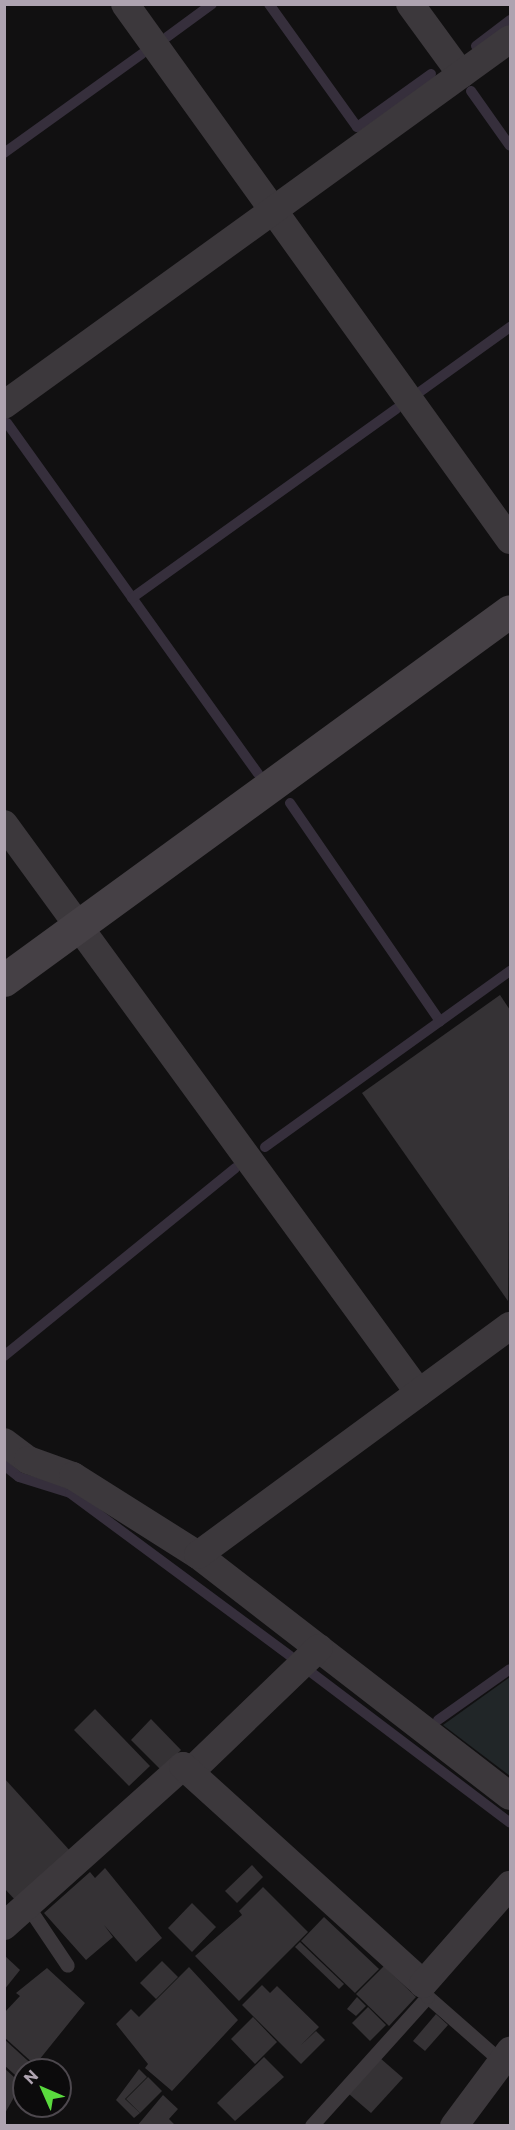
<!DOCTYPE html>
<html>
<head>
<meta charset="utf-8">
<style>
	body { margin:0 }
	#map { position:relative; width:515px; height:2130px; overflow:hidden; background:#111011; font-family:Commissioner,sans-serif }
	div>[style] { position:absolute }
	.green>* { inset:0; background:#212628 }
	.stream>* { height:10px; margin:-5px; padding:0 5px; transform-origin:5px; border-radius:5px; background:#362f3c }
	.building>* { inset:0; background:#353235 }
	.lane>* { height:14px; margin:-7px; padding:0 7px; transform-origin:7px; border-radius:7px; background:#3c383c }
	.street>* { height:28px; margin:-14px; padding:0 14px; transform-origin:14px; border-radius:14px; background:#3c383c }
	.secondary>* { height:33px; margin:-16.5px; padding:0 16.5px; transform-origin:16.5px; border-radius:16.5px; background:#454045 }
	span { translate:-50% -50%; white-space:nowrap; text-align:center; line-height:1.15; -webkit-text-stroke:5px #0c0b0c; paint-order:stroke }
	.frame { position:absolute; inset:0; border:6px solid #aea3b0; pointer-events:none }
	.north { position:absolute; left:12px; top:2058px; width:60px; height:60px; box-sizing:border-box; background:#0c0b0c; border:2px solid #4d484e; border-radius:50%; rotate:315deg; font-size:16px; font-weight:700; line-height:24px; text-align:center; color:#aea3b0 }
	.north::after { content:''; display:block; margin:auto; width:21px; height:27px; background:#5ada3e; clip-path:polygon(50% 0,100% 100%,50% 72%,0 100%) }
</style>
</head>
<body>
<div id="map">
	<div class="green">
		<i style="clip-path:polygon(510px 1677px,510px 1776px,443px 1725px)"></i>
	</div>
	<div class="stream">
		<i style="left:269px;top:4px;width:151px;rotate:54.4deg"></i>
		<i style="left:357px;top:127px;width:91px;rotate:-35.6deg"></i>
		<i style="left:167px;top:37px;width:56px;rotate:-36.3deg"></i>
		<i style="left:476px;top:46px;width:43px;rotate:-37.4deg"></i>
		<i style="left:471px;top:91px;width:67px;rotate:54.7deg"></i>
		<i style="left:4px;top:153px;width:170px;rotate:-35.7deg"></i>
		<i style="left:421px;top:391px;width:110px;rotate:-35.7deg"></i>
		<i style="left:7px;top:423px;width:431px;rotate:54.4deg"></i>
		<i style="left:132px;top:598px;width:325px;rotate:-35.6deg"></i>
		<i style="left:290px;top:803px;width:265px;rotate:55.5deg"></i>
		<i style="left:265px;top:1147px;width:302px;rotate:-35.7deg"></i>
		<i style="left:4px;top:1356px;width:298px;rotate:-39.1deg"></i>
		<i style="left:4px;top:1465px;width:19px;rotate:39deg"></i>
		<i style="left:19px;top:1477px;width:53px;rotate:17.4deg"></i>
		<i style="left:70px;top:1493px;width:274px;rotate:36.5deg"></i>
		<i style="left:312px;top:1673px;width:248px;rotate:37.1deg"></i>
		<i style="left:438px;top:1720px;width:88px;rotate:-35.3deg"></i>
	</div>
	<div class="building">
		<i style="clip-path:polygon(500px 995px,510px 1010px,508px 1301px,362px 1093px)"></i>
		<i style="clip-path:polygon(95px 1709px,150px 1766px,129px 1786px,74px 1730px)"></i>
		<i style="clip-path:polygon(151px 1719px,181px 1750px,161px 1770px,131px 1740px)"></i>
		<i style="clip-path:polygon(4px 1778px,72px 1853px,17px 1902px,4px 1888px)"></i>
		<i style="clip-path:polygon(252px 1865px,263px 1877px,237px 1903px,225px 1891px)"></i>
		<i style="clip-path:polygon(105px 1868px,162px 1938px,136px 1962px,104px 1925px,113px 1937px,86px 1960px,44px 1913px,90px 1872px,95px 1878px)"></i>
		<i style="clip-path:polygon(263px 1887px,308px 1932px,239px 2001px,195px 1956px,242px 1915px,239px 1911px)"></i>
		<i style="clip-path:polygon(192px 1903px,216px 1927px,192px 1952px,168px 1928px)"></i>
		<i style="clip-path:polygon(324px 1917px,379px 1969px,355px 1993px,301px 1941px)"></i>
		<i style="clip-path:polygon(300px 1942px,344px 1984px,339px 1989px,295px 1947px)"></i>
		<i style="clip-path:polygon(4px 1955px,20px 1970px,4px 1990px)"></i>
		<i style="clip-path:polygon(162px 1961px,178px 1977px,156px 1999px,140px 1983px)"></i>
		<i style="clip-path:polygon(384px 1966px,416px 1997px,389px 2026px,356px 1994px)"></i>
		<i style="clip-path:polygon(189px 1967px,238px 2020px,172px 2091px,145px 2068px,148px 2064px,116px 2024px,131px 2009px,139px 2017px)"></i>
		<i style="clip-path:polygon(47px 1968px,85px 2003px,35px 2065px,4px 2037px,4px 2013px,20px 1996px,16px 1993px)"></i>
		<i style="clip-path:polygon(262px 1985px,270px 1993px,277px 1986px,319px 2027px,300px 2046px,316px 2031px,325px 2040px,301px 2064px,242px 2005px)"></i>
		<i style="clip-path:polygon(357px 1997px,366px 2006px,356px 2016px,347px 2009px)"></i>
		<i style="clip-path:polygon(368px 2007px,386px 2025px,370px 2041px,352px 2023px)"></i>
		<i style="clip-path:polygon(436px 2014px,448px 2025px,425px 2051px,413px 2041px)"></i>
		<i style="clip-path:polygon(253px 2017px,277px 2042px,255px 2064px,231px 2039px)"></i>
		<i style="clip-path:polygon(4px 2039px,38px 2070px,24px 2070px,24px 2083px,4px 2065px)"></i>
		<i style="clip-path:polygon(264px 2057px,284px 2077px,235px 2121px,217px 2103px)"></i>
		<i style="clip-path:polygon(380px 2058px,403px 2078px,371px 2113px,349px 2094px)"></i>
		<i style="clip-path:polygon(4px 2068px,24px 2086px,24px 2094px,17px 2092px,4px 2115px)"></i>
		<i style="clip-path:polygon(139px 2069px,147px 2077px,125px 2099px,140px 2113px,134px 2118px,116px 2100px)"></i>
		<i style="clip-path:polygon(148px 2077px,162px 2091px,140px 2113px,126px 2099px)"></i>
		<i style="clip-path:polygon(163px 2095px,178px 2109px,169px 2119px,176px 2126px,137px 2126px)"></i>
	</div>
	<div class="lane">
		<i style="left:27px;top:1905px;width:73px;rotate:56.1deg"></i>
		<i style="left:428px;top:1997px;width:98px;rotate:41.3deg"></i>
		<i style="left:312px;top:2126px;width:173px;rotate:-48deg"></i>
		<i style="left:428px;top:1997px;width:14px;rotate:-111deg"></i>
	</div>
	<div class="street">
		<i style="left:125px;top:4px;width:660px;rotate:54.31deg"></i>
		<i style="left:410px;top:4px;width:87px;rotate:53.9deg"></i>
		<i style="left:4px;top:405px;width:624px;rotate:-35.88deg"></i>
		<i style="left:4px;top:824px;width:704px;rotate:53.89deg"></i>
		<i style="left:4px;top:1442px;width:30px;rotate:37deg"></i>
		<i style="left:28px;top:1460px;width:48px;rotate:19.6deg"></i>
		<i style="left:73px;top:1476px;width:148px;rotate:32.3deg"></i>
		<i style="left:198px;top:1555px;width:394px;rotate:37.7deg"></i>
		<i style="left:198px;top:1555px;width:387px;rotate:-36.3deg"></i>
		<i style="left:190px;top:1772px;width:179px;rotate:-43.9deg"></i>
		<i style="left:4px;top:1926px;width:240px;rotate:-41.8deg"></i>
		<i style="left:183px;top:1766px;width:324px;rotate:42.2deg"></i>
		<i style="left:423px;top:1984px;width:132px;rotate:-48.7deg"></i>
		<i style="left:454px;top:2126px;width:94px;rotate:-53.3deg"></i>
	</div>
	<div class="secondary">
		<i style="left:4px;top:980px;width:626px;rotate:-36.1deg"></i>
	</div>
	<div class="frame"></div>
	<div class="north">N</div>
</div>
</body>
</html>
